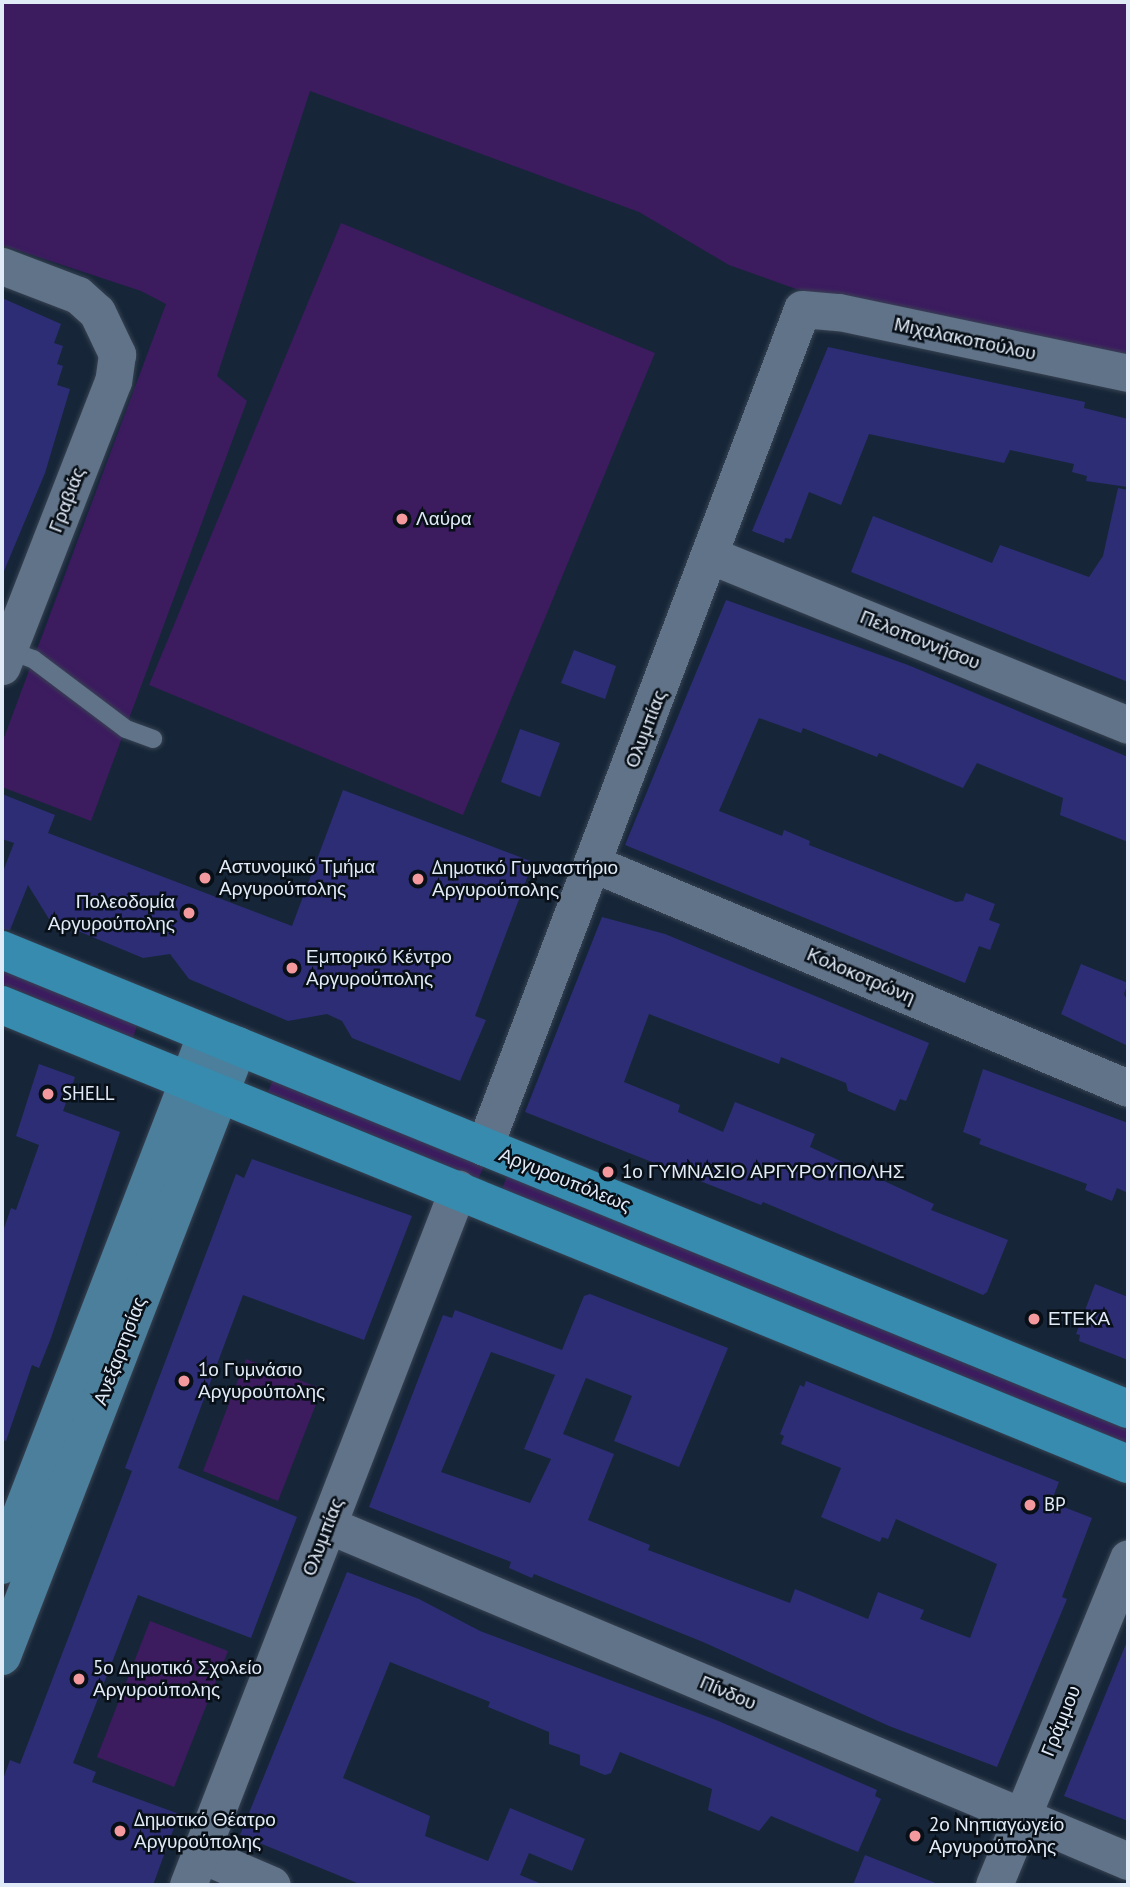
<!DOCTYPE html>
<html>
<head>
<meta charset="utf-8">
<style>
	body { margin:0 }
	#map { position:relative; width:1130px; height:1887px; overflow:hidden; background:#162638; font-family:"PT Sans",sans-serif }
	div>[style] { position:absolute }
	.green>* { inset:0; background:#3c1b5f }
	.building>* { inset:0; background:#2d2d75 }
	.roads { filter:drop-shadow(0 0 2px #384353) drop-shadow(0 0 2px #384353) }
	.service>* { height:18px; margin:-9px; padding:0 9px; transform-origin:9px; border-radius:9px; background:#617388 }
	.minor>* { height:37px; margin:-18.5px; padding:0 18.5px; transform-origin:18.5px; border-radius:18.5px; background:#617388 }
	.secondary>* { height:38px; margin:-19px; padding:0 19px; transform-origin:19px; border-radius:19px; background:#4c7f9b }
	.primary>* { height:38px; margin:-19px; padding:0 19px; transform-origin:19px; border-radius:19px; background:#368bae }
	.dots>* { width:19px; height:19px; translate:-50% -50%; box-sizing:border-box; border:4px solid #080f17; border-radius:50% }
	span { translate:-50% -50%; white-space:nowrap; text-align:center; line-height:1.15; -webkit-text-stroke:5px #080f17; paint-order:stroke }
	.street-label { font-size:19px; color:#e1ebf8 }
	.poi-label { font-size:19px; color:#e1ebf8 }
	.left { translate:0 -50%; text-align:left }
	.right { translate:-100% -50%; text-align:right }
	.frame { position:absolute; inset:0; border:4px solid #e1ebf8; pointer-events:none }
</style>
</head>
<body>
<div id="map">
	<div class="green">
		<i style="clip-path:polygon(2px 2px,1128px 2px,1128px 357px,796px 289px,729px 265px,639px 212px,310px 91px,217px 376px,247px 401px,91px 821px,2px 787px,2px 743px,166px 304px,141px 291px,2px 245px)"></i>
		<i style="clip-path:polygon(341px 223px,655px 353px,463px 815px,149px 685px)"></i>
		<i style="clip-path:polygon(2px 969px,137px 1025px,133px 1038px,2px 984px)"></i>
		<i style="clip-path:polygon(273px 1079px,484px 1166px,478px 1179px,268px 1092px)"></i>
		<i style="clip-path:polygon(507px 1176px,1128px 1430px,1128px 1445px,502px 1189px)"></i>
		<i style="clip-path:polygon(246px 1359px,322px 1389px,278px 1501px,203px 1471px)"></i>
		<i style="clip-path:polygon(150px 1621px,228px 1651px,174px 1787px,97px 1757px)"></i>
	</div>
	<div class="building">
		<i style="clip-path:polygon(2px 298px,61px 324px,54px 343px,63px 346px,57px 364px,63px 366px,57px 385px,70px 389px,45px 473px,4px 571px)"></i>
		<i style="clip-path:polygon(828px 347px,1085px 402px,1084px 408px,1128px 419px,1128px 487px,1086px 481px,1087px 476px,1072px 472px,1074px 464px,1010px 450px,1004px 463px,869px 434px,841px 505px,809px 492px,791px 539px,785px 538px,784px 543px,752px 531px)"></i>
		<i style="clip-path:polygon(1118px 488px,1128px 490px,1128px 682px,851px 572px,873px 516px,992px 563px,1000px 545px,1089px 577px,1103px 556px)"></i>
		<i style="clip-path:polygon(726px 600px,908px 665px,1128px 757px,1128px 842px,1060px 815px,1063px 798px,977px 763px,963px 788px,879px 753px,877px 757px,803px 728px,801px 733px,759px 718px,719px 811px,782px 836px,784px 830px,810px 841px,809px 845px,956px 902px,963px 901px,966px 893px,995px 904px,989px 920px,1000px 924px,990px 950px,979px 946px,965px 983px,625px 845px)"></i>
		<i style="clip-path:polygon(574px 650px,616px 666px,605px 699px,561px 683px)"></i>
		<i style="clip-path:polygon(520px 729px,560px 743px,540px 797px,501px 782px)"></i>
		<i style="clip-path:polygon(343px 790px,533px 862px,475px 1016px,486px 1020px,460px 1081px,352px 1038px,342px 1021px,327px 1014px,288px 1021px,189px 979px,170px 954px,143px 958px,49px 919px,28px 885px,10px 930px,2px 929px,2px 874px,14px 843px,2px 839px,2px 794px,55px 815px,48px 833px,292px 926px)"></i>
		<i style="clip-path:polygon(602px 917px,665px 934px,929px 1043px,906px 1101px,900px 1099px,895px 1111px,848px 1091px,846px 1083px,781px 1057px,779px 1064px,649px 1014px,624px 1082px,680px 1105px,678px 1112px,723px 1132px,735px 1102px,815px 1134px,810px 1147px,934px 1204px,931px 1210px,1008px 1240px,987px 1292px,983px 1295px,763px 1202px,761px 1205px,525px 1112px)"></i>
		<i style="clip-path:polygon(1081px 964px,1128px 983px,1124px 994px,1128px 1002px,1128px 1046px,1061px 1014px)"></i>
		<i style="clip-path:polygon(39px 1064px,75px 1077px,63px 1111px,120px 1132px,51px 1338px,39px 1368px,32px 1365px,6px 1441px,2px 1440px,2px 1234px,11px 1208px,16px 1210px,39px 1145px,16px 1136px)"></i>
		<i style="clip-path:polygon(983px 1069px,1128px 1123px,1128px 1193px,1117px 1188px,1112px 1201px,1085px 1190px,1087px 1184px,979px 1144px,981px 1139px,963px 1132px)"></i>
		<i style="clip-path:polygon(252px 1159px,412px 1216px,364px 1340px,243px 1295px,178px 1468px,297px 1517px,251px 1638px,138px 1595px,73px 1763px,96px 1772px,92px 1782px,179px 1814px,153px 1885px,2px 1885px,2px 1782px,10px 1760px,20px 1764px,132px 1471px,125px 1468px,236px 1174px,244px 1178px)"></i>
		<i style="clip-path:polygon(1095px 1284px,1128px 1297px,1128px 1360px,1079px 1341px,1080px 1335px,1076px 1334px)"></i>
		<i style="clip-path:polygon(evenodd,590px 1294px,728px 1348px,679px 1467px,614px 1441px,632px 1396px,586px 1378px,563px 1434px,614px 1454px,588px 1520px,650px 1545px,648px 1550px,790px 1603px,795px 1589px,868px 1619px,878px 1592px,924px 1610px,920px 1619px,970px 1638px,997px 1564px,896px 1519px,888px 1539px,882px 1537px,880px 1542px,821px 1517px,841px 1468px,781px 1444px,784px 1436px,780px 1434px,800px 1385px,804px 1387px,806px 1381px,1059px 1482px,1051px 1502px,1092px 1518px,1062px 1597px,1067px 1599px,997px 1767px,889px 1726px,703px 1642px,534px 1574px,532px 1578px,509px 1568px,511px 1562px,369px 1507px,443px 1315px,452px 1318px,455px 1310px,562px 1350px,584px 1296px,590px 1294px,491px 1352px,555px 1375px,524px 1449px,551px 1459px,530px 1503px,441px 1472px,491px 1352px)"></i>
		<i style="clip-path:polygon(347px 1572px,419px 1599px,480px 1631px,716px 1720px,877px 1790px,875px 1796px,881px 1799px,858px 1852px,771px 1816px,759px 1831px,708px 1810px,712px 1789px,620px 1752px,611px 1773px,605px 1775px,580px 1765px,580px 1755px,549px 1744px,549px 1732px,488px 1707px,490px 1702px,390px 1662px,343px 1778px,430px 1816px,425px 1836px,488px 1861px,510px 1808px,585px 1839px,572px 1871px,529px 1853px,520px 1875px,544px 1885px,362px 1885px,240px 1835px)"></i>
		<i style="clip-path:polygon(1128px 1639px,1128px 1821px,1064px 1796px)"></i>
		<i style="clip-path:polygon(865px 1855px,938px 1884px,938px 1885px,853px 1885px)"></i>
	</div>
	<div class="roads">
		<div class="service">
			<i style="left:8px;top:650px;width:27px;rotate:20deg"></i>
			<i style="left:33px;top:659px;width:116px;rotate:37deg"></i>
			<i style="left:126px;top:729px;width:29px;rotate:20deg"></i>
		</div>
		<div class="minor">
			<i style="left:2px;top:266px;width:81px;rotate:20.9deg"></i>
			<i style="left:78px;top:295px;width:25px;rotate:42deg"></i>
			<i style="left:97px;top:312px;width:47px;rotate:64.5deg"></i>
			<i style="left:117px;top:354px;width:27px;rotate:98deg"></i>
			<i style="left:113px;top:381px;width:306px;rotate:111.3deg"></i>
			<i style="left:712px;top:556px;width:449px;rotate:22.1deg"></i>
			<i style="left:594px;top:864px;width:579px;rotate:22.76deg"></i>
			<i style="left:484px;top:1147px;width:896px;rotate:-69.22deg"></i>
			<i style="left:802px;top:309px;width:37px;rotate:5deg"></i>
			<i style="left:839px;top:312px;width:295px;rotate:11.9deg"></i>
			<i style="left:328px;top:1525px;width:868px;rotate:22.78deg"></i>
			<i style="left:200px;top:1854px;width:78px;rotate:23.3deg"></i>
			<i style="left:188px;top:1885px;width:747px;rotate:-68.8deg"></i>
			<i style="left:994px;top:1885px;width:353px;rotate:-67.7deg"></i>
		</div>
		<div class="secondary">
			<i style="left:2px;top:1565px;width:569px;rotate:-68.89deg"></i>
			<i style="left:2px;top:1656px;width:654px;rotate:-68.85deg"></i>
		</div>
		<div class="primary">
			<i style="left:2px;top:950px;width:1216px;rotate:22.18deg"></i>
			<i style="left:2px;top:1005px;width:1216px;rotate:22.18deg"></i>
		</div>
	</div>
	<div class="dots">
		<i style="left:402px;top:519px;background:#f49a9f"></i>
		<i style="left:205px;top:878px;background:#f49a9f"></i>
		<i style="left:418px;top:879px;background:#f49a9f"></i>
		<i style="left:189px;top:913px;background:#f49a9f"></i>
		<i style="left:292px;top:968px;background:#f49a9f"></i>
		<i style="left:48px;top:1094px;background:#f49a9f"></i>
		<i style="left:608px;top:1172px;background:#f49a9f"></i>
		<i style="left:1034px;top:1319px;background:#f49a9f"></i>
		<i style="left:184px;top:1381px;background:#f49a9f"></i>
		<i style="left:1030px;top:1505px;background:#f49a9f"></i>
		<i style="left:79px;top:1679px;background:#f49a9f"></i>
		<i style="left:120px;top:1831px;background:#f49a9f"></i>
		<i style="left:915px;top:1836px;background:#f49a9f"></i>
	</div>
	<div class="street-label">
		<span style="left:965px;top:339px;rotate:12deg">Μιχαλακοπούλου</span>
		<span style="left:67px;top:500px;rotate:-69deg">Γραβιάς</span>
		<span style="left:920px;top:640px;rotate:22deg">Πελοποννήσου</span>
		<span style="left:646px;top:729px;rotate:-69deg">Ολυμπίας</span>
		<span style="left:861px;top:976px;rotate:23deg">Κολοκοτρώνη</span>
		<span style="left:565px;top:1180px;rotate:22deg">Αργυρουπόλεως</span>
		<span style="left:120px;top:1351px;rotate:-69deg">Ανεξαρτησίας</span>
		<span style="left:323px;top:1537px;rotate:-69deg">Ολυμπίας</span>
		<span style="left:728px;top:1693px;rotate:23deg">Πίνδου</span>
		<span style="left:1061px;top:1721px;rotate:-68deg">Γράμμου</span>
	</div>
	<div class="poi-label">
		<span class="left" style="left:416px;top:519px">Λαύρα</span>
		<span class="left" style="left:219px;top:878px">Αστυνομικό Τμήμα<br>Αργυρούπολης</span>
		<span class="left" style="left:432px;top:879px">Δημοτικό Γυμναστήριο<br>Αργυρούπολης</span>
		<span class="right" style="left:175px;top:913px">Πολεοδομία<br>Αργυρούπολης</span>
		<span class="left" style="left:306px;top:968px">Εμπορικό Κέντρο<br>Αργυρούπολης</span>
		<span class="left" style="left:62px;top:1094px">SHELL</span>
		<span class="left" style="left:622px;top:1172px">1ο ΓΥΜΝΑΣΙΟ ΑΡΓΥΡΟΥΠΟΛΗΣ</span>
		<span class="left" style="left:1048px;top:1319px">ΕΤΕΚΑ</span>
		<span class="left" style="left:198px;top:1381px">1ο Γυμνάσιο<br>Αργυρούπολης</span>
		<span class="left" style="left:1044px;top:1505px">BP</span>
		<span class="left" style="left:93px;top:1679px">5ο Δημοτικό Σχολείο<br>Αργυρούπολης</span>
		<span class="left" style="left:134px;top:1831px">Δημοτικό Θέατρο<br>Αργυρούπολης</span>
		<span class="left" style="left:929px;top:1836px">2ο Νηπιαγωγείο<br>Αργυρούπολης</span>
	</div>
	<div class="frame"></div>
</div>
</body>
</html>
